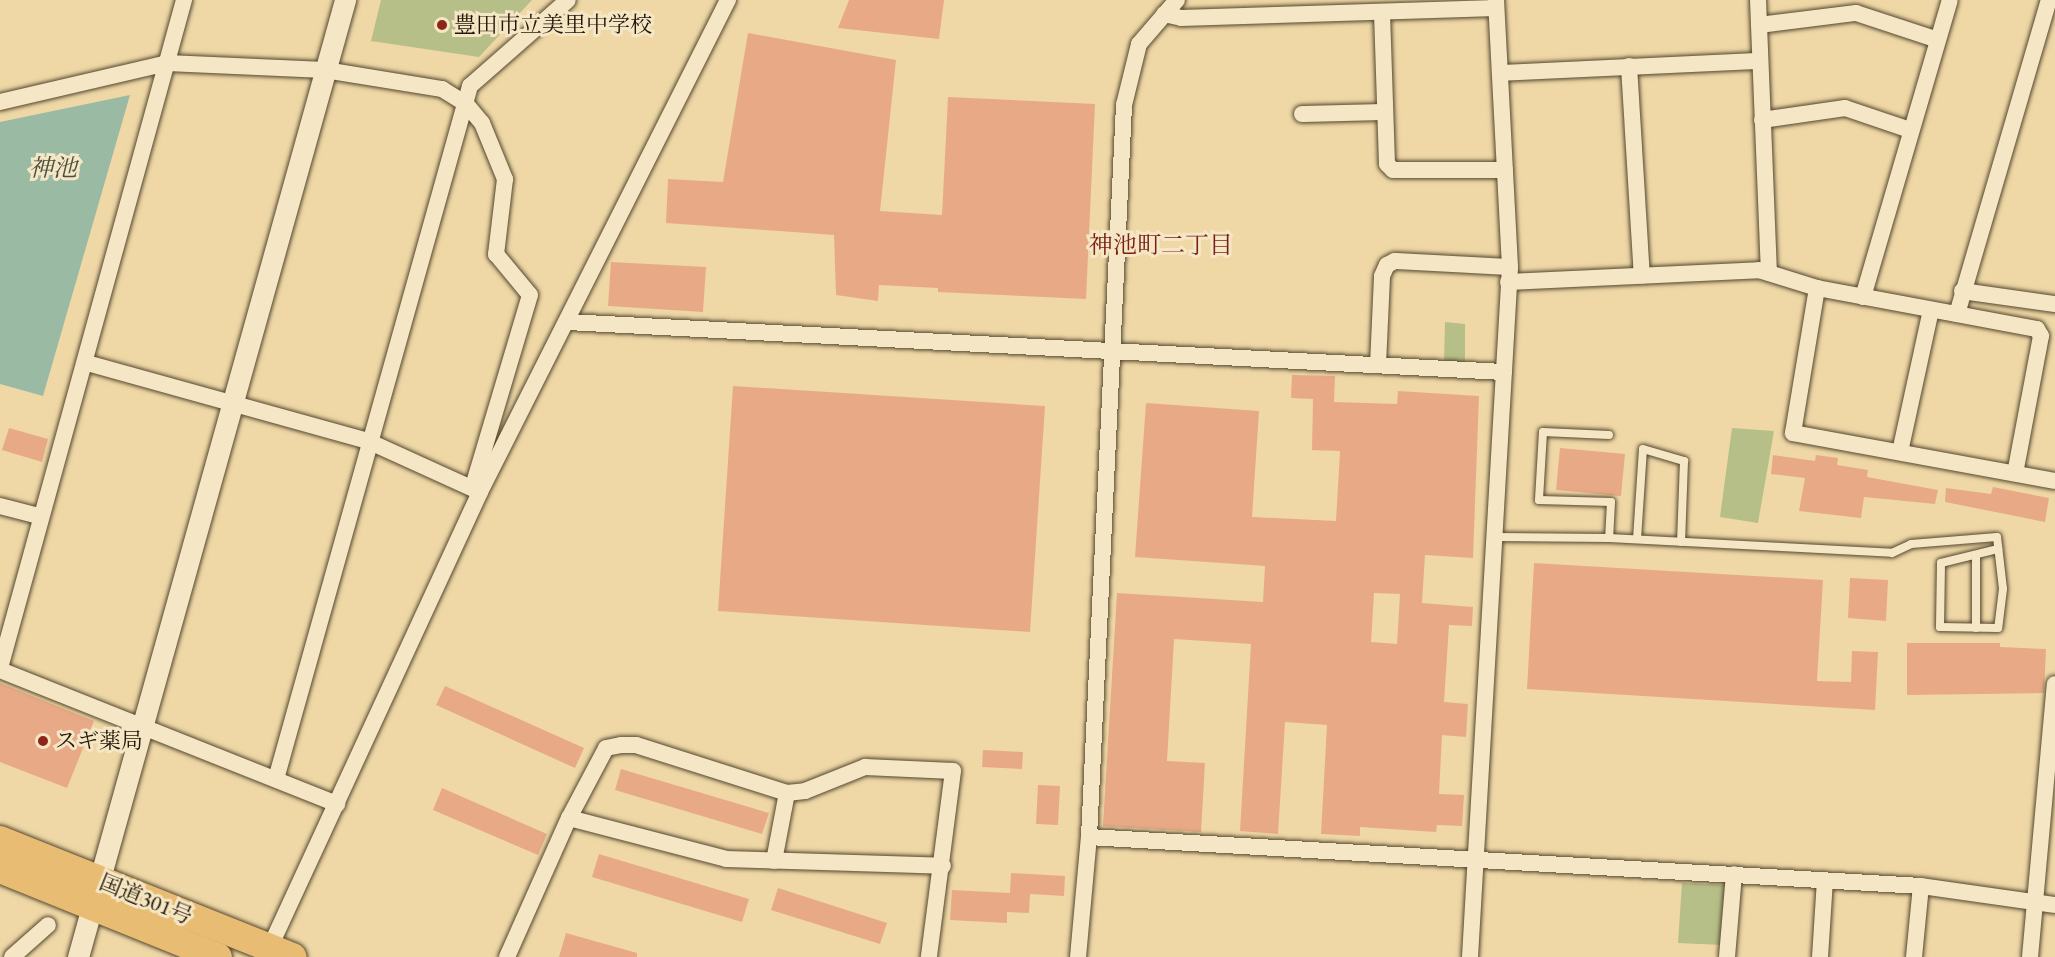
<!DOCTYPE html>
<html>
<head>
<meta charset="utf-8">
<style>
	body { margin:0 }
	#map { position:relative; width:2055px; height:957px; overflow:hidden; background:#efd8a6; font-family:"EB Garamond","Noto Serif JP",serif }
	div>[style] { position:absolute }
	.green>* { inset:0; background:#b7bf88 }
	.water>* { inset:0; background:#9abaa4 }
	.building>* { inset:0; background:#e8aa86 }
	.roads { filter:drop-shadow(0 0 2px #54472f) drop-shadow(0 0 2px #54472f) }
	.service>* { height:8px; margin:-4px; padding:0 4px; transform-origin:4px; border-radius:4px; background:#f5e6c5 }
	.minor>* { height:16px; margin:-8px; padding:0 8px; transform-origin:8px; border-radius:8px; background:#f5e6c5 }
	.tertiary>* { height:21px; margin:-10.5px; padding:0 10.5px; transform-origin:10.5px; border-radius:10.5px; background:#f5e6c5 }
	.trunk>* { height:28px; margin:-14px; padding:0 14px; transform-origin:14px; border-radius:14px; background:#e8bc73 }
	.dots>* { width:16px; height:16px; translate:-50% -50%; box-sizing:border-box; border:3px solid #f5e6c5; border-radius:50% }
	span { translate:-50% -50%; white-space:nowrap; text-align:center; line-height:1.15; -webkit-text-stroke:6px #f5e6c5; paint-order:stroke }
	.poi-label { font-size:22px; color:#211707 }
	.left { translate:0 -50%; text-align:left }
	.street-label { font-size:22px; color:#211707 }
	.water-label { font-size:24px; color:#4b503e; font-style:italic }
	.neighbourhood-label { font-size:24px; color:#7a1f14 }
</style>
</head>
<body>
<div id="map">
	<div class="green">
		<i style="clip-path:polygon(381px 0,532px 0,479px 57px,371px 41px)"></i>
		<i style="clip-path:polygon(1445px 322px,1465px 324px,1465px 365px,1444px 363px)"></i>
		<i style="clip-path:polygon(1732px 428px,1774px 431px,1758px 523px,1720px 517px)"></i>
		<i style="clip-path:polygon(1682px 883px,1726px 885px,1722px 945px,1678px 943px)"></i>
	</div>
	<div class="water">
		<i style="clip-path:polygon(130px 95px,43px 396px,0 384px,0 122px)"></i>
	</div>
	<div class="building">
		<i style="clip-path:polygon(849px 0,944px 0,939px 39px,838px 28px)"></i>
		<i style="clip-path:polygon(748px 33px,896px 60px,880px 211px,942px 215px,948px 97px,1095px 104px,1086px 299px,938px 292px,938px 288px,879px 285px,878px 301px,836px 295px,834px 235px,666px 223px,668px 179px,723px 182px)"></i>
		<i style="clip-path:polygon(611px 262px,706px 267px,703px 312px,608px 306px)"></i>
		<i style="clip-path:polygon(evenodd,1292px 375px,1335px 376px,1334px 402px,1397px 404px,1398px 391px,1479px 396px,1473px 558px,1425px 555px,1422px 603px,1473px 607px,1472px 626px,1449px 625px,1444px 702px,1468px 704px,1466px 737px,1442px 735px,1439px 794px,1464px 795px,1462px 826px,1437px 825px,1436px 832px,1360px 827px,1360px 836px,1321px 834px,1327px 725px,1285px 722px,1278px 834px,1240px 831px,1251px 644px,1174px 639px,1167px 761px,1205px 763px,1201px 832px,1103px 826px,1117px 593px,1263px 602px,1265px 566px,1135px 557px,1146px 403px,1259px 411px,1252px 517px,1336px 521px,1340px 451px,1312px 450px,1313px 399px,1291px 398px,1292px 375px,1374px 593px,1400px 594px,1397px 644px,1371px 642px,1374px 593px)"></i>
		<i style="clip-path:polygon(733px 386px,1045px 406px,1030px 632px,718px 611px)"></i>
		<i style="clip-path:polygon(9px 428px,48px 439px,42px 462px,2px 450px)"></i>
		<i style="clip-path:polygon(1560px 448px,1625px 454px,1621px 496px,1556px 490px)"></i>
		<i style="clip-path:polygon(1773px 455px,1815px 461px,1816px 455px,1838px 458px,1837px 465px,1868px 470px,1867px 477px,1938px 490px,1935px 504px,1864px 497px,1861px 518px,1799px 511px,1805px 478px,1771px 474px)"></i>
		<i style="clip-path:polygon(1993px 487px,2049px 498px,2045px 522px,1945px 502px,1946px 488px,1991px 494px)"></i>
		<i style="clip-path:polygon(1534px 563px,1823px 580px,1817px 681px,1851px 682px,1852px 651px,1878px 652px,1875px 710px,1527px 689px)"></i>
		<i style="clip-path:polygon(1850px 578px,1888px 580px,1886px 621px,1848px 618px)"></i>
		<i style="clip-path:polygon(1907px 643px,2000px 643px,2000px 647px,2046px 649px,2044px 693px,1907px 695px)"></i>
		<i style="clip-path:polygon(0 683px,94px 721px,67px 788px,0 762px)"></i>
		<i style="clip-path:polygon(445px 686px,584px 748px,575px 768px,436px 705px)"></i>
		<i style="clip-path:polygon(983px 750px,1023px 752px,1022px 769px,982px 767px)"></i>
		<i style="clip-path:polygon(621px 769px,769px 813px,762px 834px,615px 790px)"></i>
		<i style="clip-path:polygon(1038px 785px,1060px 786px,1058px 825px,1036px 824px)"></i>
		<i style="clip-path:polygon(442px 788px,547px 834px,538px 855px,433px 810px)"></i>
		<i style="clip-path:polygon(599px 854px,749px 899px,742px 922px,592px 877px)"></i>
		<i style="clip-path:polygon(1011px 873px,1065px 876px,1064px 896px,1030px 894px,1029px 913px,1007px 912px,1007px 923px,950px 920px,952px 890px,1010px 893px)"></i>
		<i style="clip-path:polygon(778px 888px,887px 923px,880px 944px,771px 910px)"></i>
		<i style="clip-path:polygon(566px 933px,637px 953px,637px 957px,559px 957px)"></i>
	</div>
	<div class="roads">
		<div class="service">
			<i style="left:1609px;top:435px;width:66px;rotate:-177.4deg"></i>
			<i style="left:1543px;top:432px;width:68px;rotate:93.4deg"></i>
			<i style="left:1539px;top:500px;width:72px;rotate:1.6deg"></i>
			<i style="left:1611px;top:502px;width:36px;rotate:93deg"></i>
			<i style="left:1496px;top:537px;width:113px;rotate:0.5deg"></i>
			<i style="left:1609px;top:538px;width:283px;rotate:3deg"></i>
			<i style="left:1892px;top:553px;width:21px;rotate:-25deg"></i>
			<i style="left:1911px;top:544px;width:86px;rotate:-4.7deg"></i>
			<i style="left:1997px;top:537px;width:52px;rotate:83.4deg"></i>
			<i style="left:2003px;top:589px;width:39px;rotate:97deg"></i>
			<i style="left:1998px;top:628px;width:58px;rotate:-179deg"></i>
			<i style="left:1940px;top:627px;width:64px;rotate:-89.1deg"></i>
			<i style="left:1941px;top:563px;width:59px;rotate:-13.8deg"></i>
			<i style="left:1637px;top:539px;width:90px;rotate:-86.2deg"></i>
			<i style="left:1643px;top:449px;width:43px;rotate:16.3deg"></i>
			<i style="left:1684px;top:461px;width:81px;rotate:92.1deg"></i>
			<i style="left:1976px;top:555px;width:73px;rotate:90deg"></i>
		</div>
		<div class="minor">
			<i style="left:1758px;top:0;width:273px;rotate:87.7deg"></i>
			<i style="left:1382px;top:13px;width:151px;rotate:88.1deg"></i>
			<i style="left:1387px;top:164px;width:8px;rotate:45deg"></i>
			<i style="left:1393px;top:170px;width:112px"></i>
			<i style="left:1164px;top:14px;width:17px;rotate:13deg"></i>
			<i style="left:1181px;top:18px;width:315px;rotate:-1.8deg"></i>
			<i style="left:1759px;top:25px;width:98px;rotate:-7.1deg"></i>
			<i style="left:1856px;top:13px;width:86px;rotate:18.2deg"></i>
			<i style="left:1629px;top:66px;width:210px;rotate:86.5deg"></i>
			<i style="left:1500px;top:73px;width:259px;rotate:-2.7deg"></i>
			<i style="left:0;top:102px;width:171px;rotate:-13.1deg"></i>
			<i style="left:167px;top:63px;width:158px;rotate:2.5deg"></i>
			<i style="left:325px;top:70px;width:119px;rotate:9.2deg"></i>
			<i style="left:442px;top:89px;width:28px;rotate:32deg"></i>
			<i style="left:466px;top:104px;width:25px;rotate:50deg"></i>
			<i style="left:482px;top:123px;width:61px;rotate:67.7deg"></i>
			<i style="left:505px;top:179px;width:76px;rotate:96.8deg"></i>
			<i style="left:496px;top:254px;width:53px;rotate:50.3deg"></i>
			<i style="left:530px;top:295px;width:199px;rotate:106.6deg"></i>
			<i style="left:1302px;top:114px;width:83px;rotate:-1.4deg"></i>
			<i style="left:1762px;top:120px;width:84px;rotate:-8.2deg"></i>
			<i style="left:1845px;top:108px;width:69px;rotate:18.7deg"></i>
			<i style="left:1508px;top:282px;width:251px;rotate:-2.7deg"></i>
			<i style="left:1759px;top:270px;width:61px;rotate:17.2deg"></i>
			<i style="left:1817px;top:288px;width:224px;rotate:10.6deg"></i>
			<i style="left:2037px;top:329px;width:8px;rotate:60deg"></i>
			<i style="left:2041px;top:336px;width:139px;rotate:100.7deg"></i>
			<i style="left:1817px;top:288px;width:147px;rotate:99.4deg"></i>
			<i style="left:1793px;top:433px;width:266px;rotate:10.4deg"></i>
			<i style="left:1962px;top:291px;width:94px;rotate:8deg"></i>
			<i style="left:1863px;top:297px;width:309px;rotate:-73.7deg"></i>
			<i style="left:1957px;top:314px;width:327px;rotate:-73.7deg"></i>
			<i style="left:568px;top:322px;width:937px;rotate:3.06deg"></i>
			<i style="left:87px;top:363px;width:292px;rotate:15.5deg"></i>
			<i style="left:368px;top:441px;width:123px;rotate:24.5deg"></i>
			<i style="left:1378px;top:365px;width:89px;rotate:-87.4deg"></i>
			<i style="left:1382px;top:276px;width:12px;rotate:-66deg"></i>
			<i style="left:1387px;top:265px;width:9px;rotate:-27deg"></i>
			<i style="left:1395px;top:261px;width:115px;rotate:3deg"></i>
			<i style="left:1900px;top:452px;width:145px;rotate:-77.7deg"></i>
			<i style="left:0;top:506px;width:40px;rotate:14.4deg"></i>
			<i style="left:0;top:668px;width:693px;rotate:-74.6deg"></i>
			<i style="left:0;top:670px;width:363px;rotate:21.7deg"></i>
			<i style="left:276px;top:779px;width:720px;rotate:-74.36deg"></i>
			<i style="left:470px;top:86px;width:130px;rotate:-41.3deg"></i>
			<i style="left:569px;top:818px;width:79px;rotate:-62.1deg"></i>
			<i style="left:606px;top:748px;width:16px;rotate:-11deg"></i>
			<i style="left:622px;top:745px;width:14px"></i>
			<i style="left:636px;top:745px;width:158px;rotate:17.6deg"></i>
			<i style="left:787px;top:793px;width:18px;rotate:-6deg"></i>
			<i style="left:805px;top:791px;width:65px;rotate:-21.8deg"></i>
			<i style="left:865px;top:767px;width:88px;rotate:2.6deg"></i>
			<i style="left:953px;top:771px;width:188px;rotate:97.4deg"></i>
			<i style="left:1089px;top:837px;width:833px;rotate:3.37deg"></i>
			<i style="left:1921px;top:886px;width:135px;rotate:8.1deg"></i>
			<i style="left:774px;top:861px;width:69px;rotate:-79.2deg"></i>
			<i style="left:270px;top:947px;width:501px;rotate:-65.22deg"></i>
			<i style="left:480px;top:492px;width:551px;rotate:-63.25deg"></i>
			<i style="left:12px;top:957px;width:48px;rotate:-41.6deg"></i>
			<i style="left:507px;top:957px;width:152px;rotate:-66deg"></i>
			<i style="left:569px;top:818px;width:162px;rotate:14.6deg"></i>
			<i style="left:726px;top:859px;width:217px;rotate:1.8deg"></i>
			<i style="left:1078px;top:957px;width:121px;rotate:-84.8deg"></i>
			<i style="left:1089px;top:837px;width:733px;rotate:-87.26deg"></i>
			<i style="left:1124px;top:105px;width:63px;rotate:-76.2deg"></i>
			<i style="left:1139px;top:44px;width:58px;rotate:-49.2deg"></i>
			<i style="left:1470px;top:957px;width:691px;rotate:-86.68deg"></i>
			<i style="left:1510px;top:267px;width:267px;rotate:-93deg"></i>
			<i style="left:1727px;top:957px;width:83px;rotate:-85.2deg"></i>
			<i style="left:1820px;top:957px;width:77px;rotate:-86.3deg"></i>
			<i style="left:1914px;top:957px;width:71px;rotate:-84.4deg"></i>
			<i style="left:2030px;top:957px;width:274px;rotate:-84.8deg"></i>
		</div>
		<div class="tertiary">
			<i style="left:78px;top:957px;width:994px;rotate:-74.41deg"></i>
		</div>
		<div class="trunk">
			<i style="left:0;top:840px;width:315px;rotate:21.8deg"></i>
			<i style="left:0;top:869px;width:235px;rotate:22deg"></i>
		</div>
	</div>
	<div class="dots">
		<i style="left:442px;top:25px;background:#8f2418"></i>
		<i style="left:43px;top:741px;background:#8f2418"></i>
	</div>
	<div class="poi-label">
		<span class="left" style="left:454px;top:25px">豊田市立美里中学校</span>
		<span class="left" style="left:55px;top:741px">スギ薬局</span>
	</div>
	<div class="street-label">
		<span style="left:146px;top:899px;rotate:22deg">国道301号</span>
	</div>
	<div class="water-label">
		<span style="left:53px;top:168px">神池</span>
	</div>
	<div class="neighbourhood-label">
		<span style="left:1161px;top:245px">神池町二丁目</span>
	</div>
</div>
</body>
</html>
